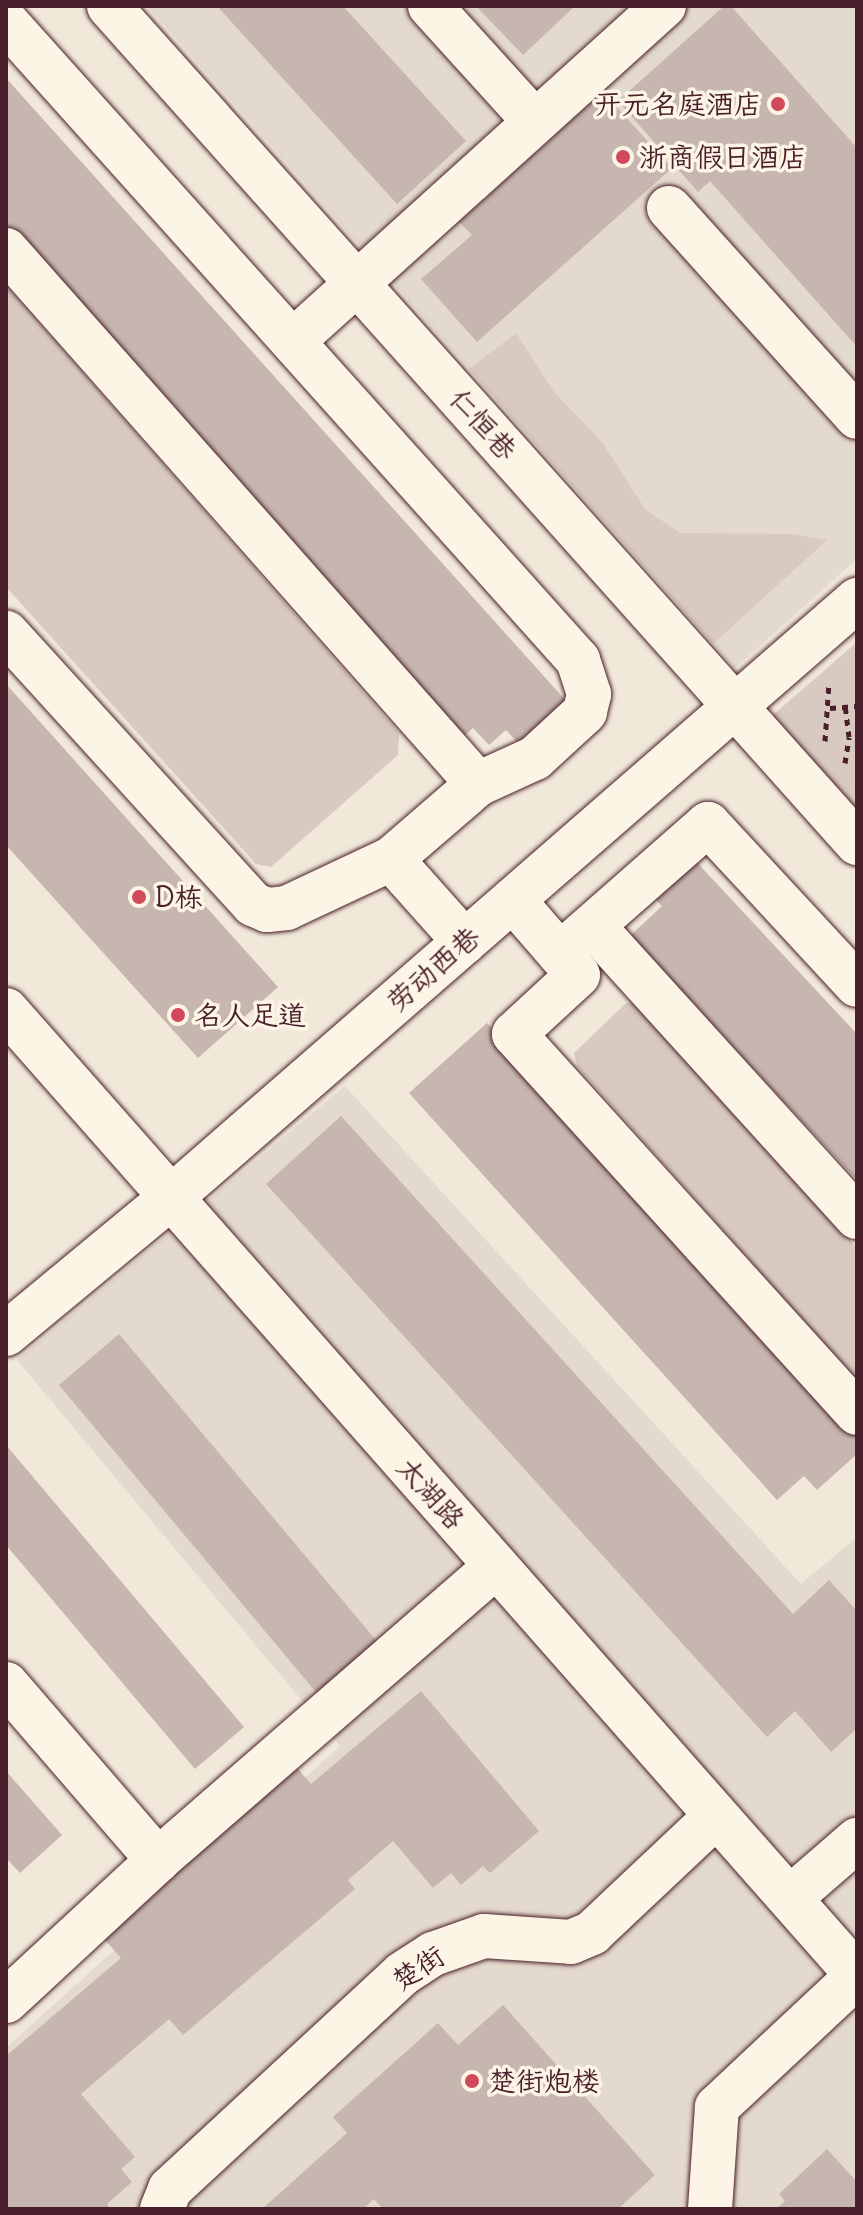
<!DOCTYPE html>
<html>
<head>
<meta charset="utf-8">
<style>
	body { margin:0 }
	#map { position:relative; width:863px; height:2215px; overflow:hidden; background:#f1e8da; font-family:Delius,"LXGW WenKai TC",sans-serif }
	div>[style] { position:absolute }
	.built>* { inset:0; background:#e4d9cd }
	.green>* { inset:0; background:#d8cac0 }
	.building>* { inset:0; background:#c7b6af }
	.path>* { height:5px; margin-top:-2.5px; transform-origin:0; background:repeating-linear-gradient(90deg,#4a1f2b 0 6px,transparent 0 12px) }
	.roads { filter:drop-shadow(0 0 2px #4a1f2b) drop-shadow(0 0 2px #4a1f2b) }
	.minor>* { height:44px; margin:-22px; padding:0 22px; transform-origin:22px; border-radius:22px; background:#fcf5e5 }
	.dots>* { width:22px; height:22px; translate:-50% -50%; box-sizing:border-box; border:4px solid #fcf5e5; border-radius:50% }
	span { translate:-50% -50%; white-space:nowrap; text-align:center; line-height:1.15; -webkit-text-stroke:7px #fcf5e5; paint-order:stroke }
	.poi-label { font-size:28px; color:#4a1f2b }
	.right { translate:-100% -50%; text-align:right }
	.left { translate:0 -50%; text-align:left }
	.street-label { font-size:28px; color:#4a1f2b }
	.frame { position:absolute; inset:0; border:8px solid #4a1f2b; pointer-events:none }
</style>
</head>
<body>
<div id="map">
	<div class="built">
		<i style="clip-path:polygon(147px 6px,857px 6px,857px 559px,735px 668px)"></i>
		<i style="clip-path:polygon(345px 1086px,801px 1584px,857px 1537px,857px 2209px,6px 2209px,6px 2048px,340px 1746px,17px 1360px)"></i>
	</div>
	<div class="green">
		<i style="clip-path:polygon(6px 285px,399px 733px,398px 755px,271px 867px,256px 864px,6px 587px)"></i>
		<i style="clip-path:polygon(516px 333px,554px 392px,602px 442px,645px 509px,680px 533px,791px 534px,827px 540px,713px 644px,469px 369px)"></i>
		<i style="clip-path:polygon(857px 642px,857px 824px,766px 721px)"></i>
		<i style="clip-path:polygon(626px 1003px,640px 1003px,857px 1248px,857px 1381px,577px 1066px,574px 1053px)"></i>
	</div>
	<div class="building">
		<i style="clip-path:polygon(217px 6px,343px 6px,466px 141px,397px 204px)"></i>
		<i style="clip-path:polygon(476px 6px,575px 6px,523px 55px)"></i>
		<i style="clip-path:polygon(724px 6px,731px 6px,857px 148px,857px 347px,710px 181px,698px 192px,618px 101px)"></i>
		<i style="clip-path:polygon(6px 78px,568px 703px,521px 746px,506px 730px,489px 745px,473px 728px,463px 737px,6px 230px)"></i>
		<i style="clip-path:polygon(603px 92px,672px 168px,477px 342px,421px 279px,472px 235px,459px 222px)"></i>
		<i style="clip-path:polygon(6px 684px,278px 987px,198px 1058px,6px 845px)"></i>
		<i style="clip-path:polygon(690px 855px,857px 1034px,857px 1180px,630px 936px,662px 906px,649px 893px)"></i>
		<i style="clip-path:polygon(487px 1023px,857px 1432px,857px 1454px,817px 1490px,804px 1476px,777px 1500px,409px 1093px)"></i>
		<i style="clip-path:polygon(341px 1116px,793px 1614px,829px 1580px,857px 1611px,857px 1728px,831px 1752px,795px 1711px,767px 1737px,266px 1184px)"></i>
		<i style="clip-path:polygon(119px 1334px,386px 1652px,325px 1703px,59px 1385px)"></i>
		<i style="clip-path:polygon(6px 1445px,244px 1727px,195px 1769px,6px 1545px)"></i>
		<i style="clip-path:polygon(421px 1691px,539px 1831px,490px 1873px,483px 1866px,461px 1885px,451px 1873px,433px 1888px,393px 1841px,348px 1880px,355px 1889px,183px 2035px,169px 2019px,81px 2094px,135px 2157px,121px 2169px,132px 2182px,107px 2204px,111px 2209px,6px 2209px,6px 2056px,121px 1958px,95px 1929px,292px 1762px,311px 1784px)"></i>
		<i style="clip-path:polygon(6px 1771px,62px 1835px,20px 1873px,6px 1858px)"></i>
		<i style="clip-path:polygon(503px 2005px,655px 2175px,618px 2209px,383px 2209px,374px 2199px,363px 2209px,262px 2209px,347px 2133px,333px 2117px,438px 2023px,458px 2045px)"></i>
		<i style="clip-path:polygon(827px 2149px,857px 2182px,857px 2209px,776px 2209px,785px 2201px,779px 2194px)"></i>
	</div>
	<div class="path">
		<i style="left:830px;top:708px;width:27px;rotate:-4deg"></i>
		<i style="left:825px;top:741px;width:58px;rotate:-86.1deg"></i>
		<i style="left:845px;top:763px;width:26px;rotate:-81deg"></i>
		<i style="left:849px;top:737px;width:31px;rotate:-97deg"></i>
	</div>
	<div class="roads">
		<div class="minor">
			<i style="left:109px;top:6px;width:1123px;rotate:48.21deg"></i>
			<i style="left:430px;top:6px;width:156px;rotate:47.8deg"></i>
			<i style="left:6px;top:22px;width:857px;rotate:48.12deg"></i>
			<i style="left:578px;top:660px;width:36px;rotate:72deg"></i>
			<i style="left:589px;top:694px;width:18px;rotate:103deg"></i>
			<i style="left:585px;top:712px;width:68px;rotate:137.4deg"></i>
			<i style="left:535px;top:758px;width:63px;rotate:155.5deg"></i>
			<i style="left:669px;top:208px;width:281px;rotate:48deg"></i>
			<i style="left:6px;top:250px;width:713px;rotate:48.53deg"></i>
			<i style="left:478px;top:784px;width:115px;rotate:139.2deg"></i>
			<i style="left:391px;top:859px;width:115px;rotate:154.8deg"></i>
			<i style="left:287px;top:908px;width:20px;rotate:174deg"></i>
			<i style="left:267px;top:910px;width:15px;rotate:-157deg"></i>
			<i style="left:253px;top:904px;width:367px;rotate:-132.3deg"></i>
			<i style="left:293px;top:341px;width:500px;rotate:-42.1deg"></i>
			<i style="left:391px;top:859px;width:111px;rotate:48.3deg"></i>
			<i style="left:513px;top:900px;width:99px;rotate:49.1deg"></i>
			<i style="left:578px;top:975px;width:87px;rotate:137.3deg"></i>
			<i style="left:514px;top:1034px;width:511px;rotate:47.85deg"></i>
			<i style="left:593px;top:926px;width:393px;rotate:47.8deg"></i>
			<i style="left:560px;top:954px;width:197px;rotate:-41.3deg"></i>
			<i style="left:708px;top:824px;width:219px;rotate:47.2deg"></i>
			<i style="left:6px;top:1010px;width:1287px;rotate:48.59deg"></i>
			<i style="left:6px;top:1334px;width:210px;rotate:-39.6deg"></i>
			<i style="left:168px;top:1200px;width:914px;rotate:-41.05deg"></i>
			<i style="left:6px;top:1684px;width:233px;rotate:49.2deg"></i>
			<i style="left:790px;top:1898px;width:89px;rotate:-40.9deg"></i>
			<i style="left:6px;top:2001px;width:207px;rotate:-42.8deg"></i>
			<i style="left:158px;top:1860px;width:448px;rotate:-41deg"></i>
			<i style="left:162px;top:2209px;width:22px;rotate:-68deg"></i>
			<i style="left:170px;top:2189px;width:316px;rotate:-42.8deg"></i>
			<i style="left:402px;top:1974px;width:37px;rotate:-33deg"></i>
			<i style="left:433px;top:1954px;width:54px;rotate:-19.4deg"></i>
			<i style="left:484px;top:1936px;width:87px;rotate:3.9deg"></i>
			<i style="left:571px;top:1942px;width:23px;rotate:-23deg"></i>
			<i style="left:592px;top:1933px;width:170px;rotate:-43.3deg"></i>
			<i style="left:710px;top:2209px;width:102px;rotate:-86.1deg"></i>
			<i style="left:717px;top:2107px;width:192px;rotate:-43.1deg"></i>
		</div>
	</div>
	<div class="dots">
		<i style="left:778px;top:104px;background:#d1495b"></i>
		<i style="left:623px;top:157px;background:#d1495b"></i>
		<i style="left:139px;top:897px;background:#d1495b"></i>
		<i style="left:178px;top:1015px;background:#d1495b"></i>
		<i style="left:472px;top:2081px;background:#d1495b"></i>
	</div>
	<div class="poi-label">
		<span class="right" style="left:762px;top:104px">开元名庭酒店</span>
		<span class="left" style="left:639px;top:157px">浙商假日酒店</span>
		<span class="left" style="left:155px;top:897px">D栋</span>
		<span class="left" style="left:194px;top:1015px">名人足道</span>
		<span class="left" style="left:488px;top:2081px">楚街炮楼</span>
	</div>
	<div class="street-label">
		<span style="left:483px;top:424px;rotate:48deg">仁恒巷</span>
		<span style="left:433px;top:969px;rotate:-41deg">劳动西巷</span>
		<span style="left:431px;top:1493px;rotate:48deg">太湖路</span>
		<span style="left:418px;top:1968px;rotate:-34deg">楚街</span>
	</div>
	<div class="frame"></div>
</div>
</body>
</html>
